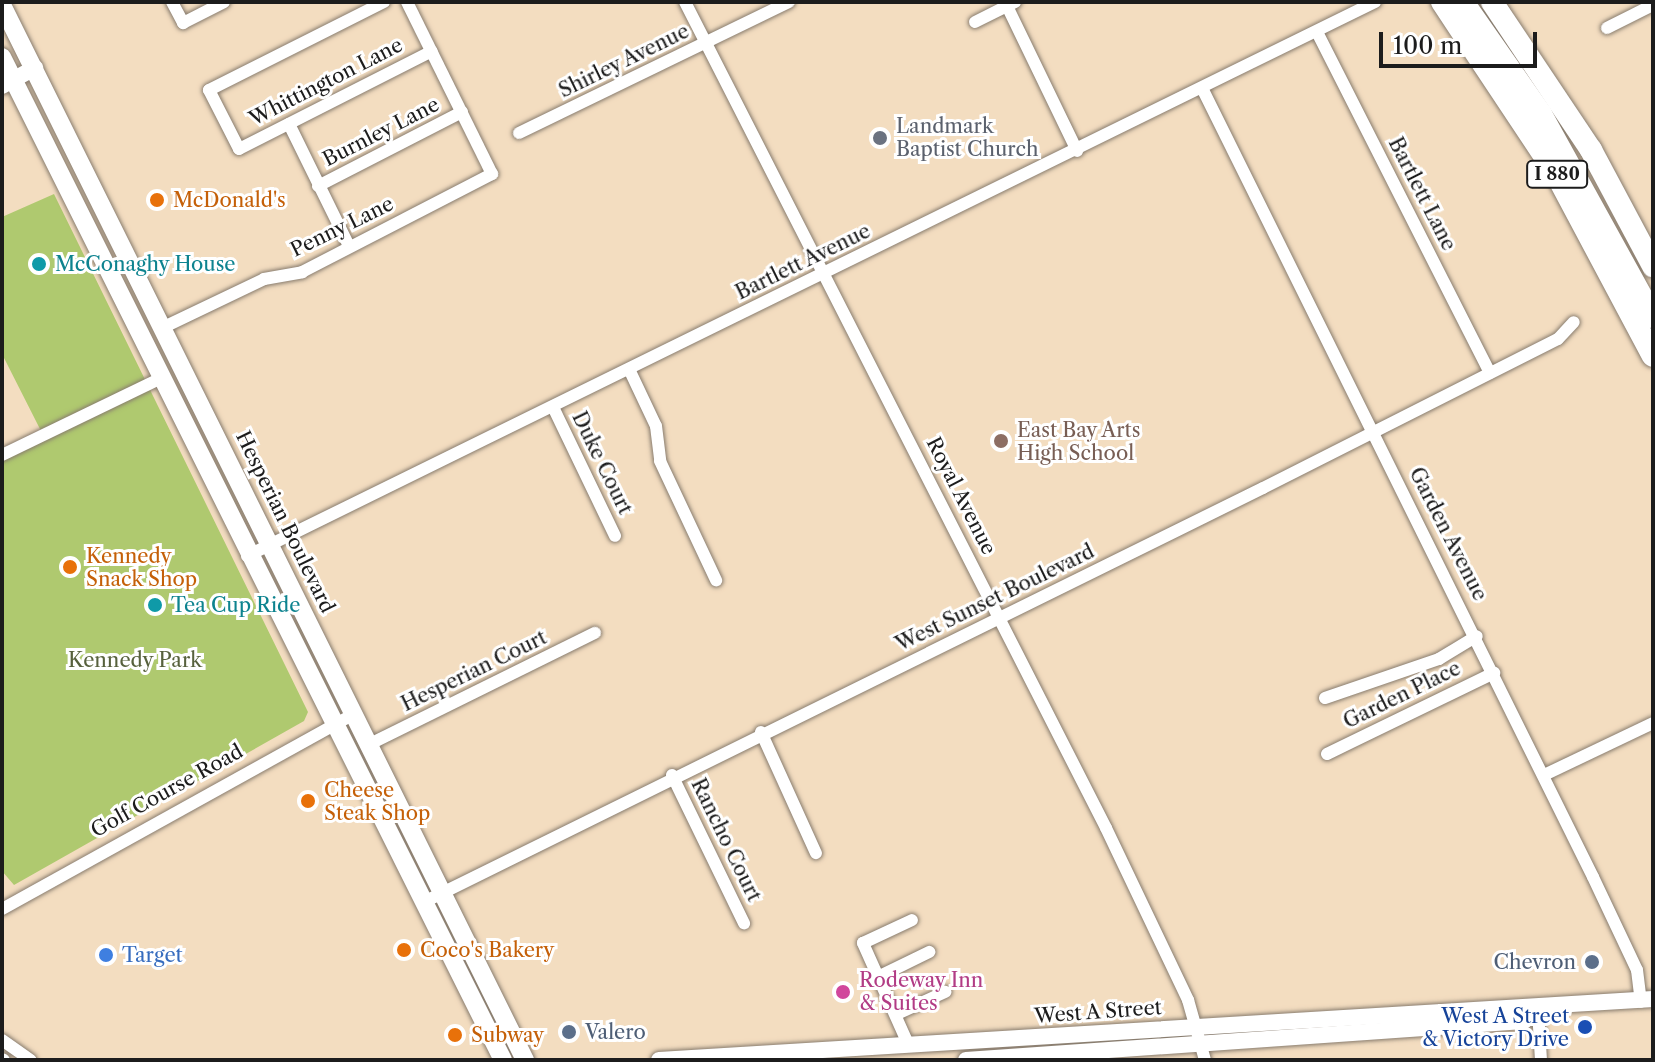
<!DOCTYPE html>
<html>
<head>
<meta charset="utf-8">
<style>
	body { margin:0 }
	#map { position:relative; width:1655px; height:1062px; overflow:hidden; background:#f3ddc0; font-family:"Libre Caslon Text",serif }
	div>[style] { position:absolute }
	.green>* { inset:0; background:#afc96f }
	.roads { filter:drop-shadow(0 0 2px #887c6e) drop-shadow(0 0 2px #887c6e) }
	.street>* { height:12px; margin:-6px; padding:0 6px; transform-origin:6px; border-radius:6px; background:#fff }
	.secondary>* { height:16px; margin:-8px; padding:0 8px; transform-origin:8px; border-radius:8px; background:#fff }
	.primary>* { height:18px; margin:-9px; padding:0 9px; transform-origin:9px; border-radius:9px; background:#fff }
	.highway>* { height:22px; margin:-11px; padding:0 11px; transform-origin:11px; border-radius:11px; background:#fff }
	.dots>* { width:22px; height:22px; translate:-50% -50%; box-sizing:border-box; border:4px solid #fff; border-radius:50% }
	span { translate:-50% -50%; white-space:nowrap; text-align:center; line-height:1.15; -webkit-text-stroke:6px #fff; paint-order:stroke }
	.shield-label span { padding:2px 6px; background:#fff; border:2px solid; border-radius:6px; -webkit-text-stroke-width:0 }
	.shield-label { font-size:18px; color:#1c1c1c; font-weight:700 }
	.street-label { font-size:20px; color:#1c1c1c }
	.worship-label { font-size:20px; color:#5b616d }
	.left { translate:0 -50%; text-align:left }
	.food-label { font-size:20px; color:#c56008 }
	.culture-label { font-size:20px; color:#0d838f }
	.education-label { font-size:20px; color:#785e54 }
	.park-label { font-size:20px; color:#57613d }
	.shop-label { font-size:20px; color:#366cbe }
	.service-label { font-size:20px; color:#4e5e75 }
	.right { translate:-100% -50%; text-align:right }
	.hotel-label { font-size:20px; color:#b23c85 }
	.transit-label { font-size:20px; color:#164399 }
	.frame { position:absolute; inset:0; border:4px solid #1c1c1c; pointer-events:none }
	.scale { position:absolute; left:1379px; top:32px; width:158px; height:36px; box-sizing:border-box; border:4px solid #1c1c1c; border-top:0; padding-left:10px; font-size:24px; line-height:28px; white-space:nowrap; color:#1c1c1c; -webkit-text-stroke:6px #fff; paint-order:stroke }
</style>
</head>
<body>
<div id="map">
	<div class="green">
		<i style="clip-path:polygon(54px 194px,308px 712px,304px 721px,14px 885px,2px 871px,2px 450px,41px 431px,2px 354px,2px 217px)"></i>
	</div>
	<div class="roads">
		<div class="street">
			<i style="left:172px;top:2px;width:24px;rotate:62deg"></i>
			<i style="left:183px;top:23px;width:46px;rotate:-27.1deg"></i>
			<i style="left:384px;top:2px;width:196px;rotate:153.3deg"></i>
			<i style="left:209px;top:90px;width:66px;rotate:63deg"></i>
			<i style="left:239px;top:149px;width:216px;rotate:-26.9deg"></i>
			<i style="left:685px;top:2px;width:927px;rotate:62.99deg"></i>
			<i style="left:1106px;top:828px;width:191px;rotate:64.5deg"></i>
			<i style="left:1188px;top:1000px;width:62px;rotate:74.2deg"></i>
			<i style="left:1007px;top:6px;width:161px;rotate:64.2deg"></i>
			<i style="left:975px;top:22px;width:45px;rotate:-26.6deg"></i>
			<i style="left:1607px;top:28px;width:51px;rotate:-26.6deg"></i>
			<i style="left:1318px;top:34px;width:380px;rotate:63.1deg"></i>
			<i style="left:1203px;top:90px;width:878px;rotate:63.64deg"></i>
			<i style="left:1593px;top:877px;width:103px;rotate:64.7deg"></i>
			<i style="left:1637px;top:970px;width:32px;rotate:83deg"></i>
			<i style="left:289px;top:124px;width:136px;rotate:63.8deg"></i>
			<i style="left:519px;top:133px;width:300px;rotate:-25.9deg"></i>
			<i style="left:318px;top:186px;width:162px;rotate:-27.2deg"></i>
			<i style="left:164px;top:327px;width:111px;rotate:-25.6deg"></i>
			<i style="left:264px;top:279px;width:39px;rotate:-10deg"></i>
			<i style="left:302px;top:272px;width:214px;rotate:-27.3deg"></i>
			<i style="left:492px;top:174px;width:192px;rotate:-116.3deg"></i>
			<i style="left:629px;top:369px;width:63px;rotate:64.7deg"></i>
			<i style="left:656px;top:426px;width:35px;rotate:83deg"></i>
			<i style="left:660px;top:461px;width:132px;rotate:64.8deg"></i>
			<i style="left:553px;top:407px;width:143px;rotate:64.3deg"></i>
			<i style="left:2px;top:455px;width:177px;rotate:-25.8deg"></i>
			<i style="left:247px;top:556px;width:1257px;rotate:-26.16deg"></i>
			<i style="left:1325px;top:698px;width:120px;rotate:-18.9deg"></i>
			<i style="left:1439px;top:659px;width:44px;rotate:-31.2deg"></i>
			<i style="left:761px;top:732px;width:133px;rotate:65.6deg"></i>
			<i style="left:370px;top:744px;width:251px;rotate:-26.3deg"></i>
			<i style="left:1327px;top:754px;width:186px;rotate:-25.9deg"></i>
			<i style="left:672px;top:775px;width:165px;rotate:64.1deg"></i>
			<i style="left:1544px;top:775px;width:121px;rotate:-25.5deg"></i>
			<i style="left:426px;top:901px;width:933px;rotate:-26.26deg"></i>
			<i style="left:1263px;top:488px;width:330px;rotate:-26.8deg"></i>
			<i style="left:1558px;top:339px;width:23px;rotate:-47deg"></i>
			<i style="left:2px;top:909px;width:402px;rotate:-29deg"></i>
			<i style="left:880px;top:976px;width:55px;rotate:-26.1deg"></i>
			<i style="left:1538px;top:1010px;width:50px;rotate:86.6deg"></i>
			<i style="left:899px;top:1013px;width:51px;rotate:-24.5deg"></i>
			<i style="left:2px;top:1040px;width:35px;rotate:35deg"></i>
			<i style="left:909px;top:1046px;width:113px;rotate:-114.1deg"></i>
			<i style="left:863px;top:943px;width:54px;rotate:-25.1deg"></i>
			<i style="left:2px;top:1059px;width:2px;rotate:27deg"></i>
		</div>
		<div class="secondary">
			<i style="left:2px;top:86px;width:38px;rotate:-29deg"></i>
			<i style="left:659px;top:1060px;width:996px;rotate:-3.51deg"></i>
			<i style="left:966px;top:1060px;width:559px;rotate:-4deg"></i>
			<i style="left:1524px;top:1021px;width:18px;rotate:-38deg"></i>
		</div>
		<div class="primary">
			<i style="left:2px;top:5px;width:1178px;rotate:63.63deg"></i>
			<i style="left:2px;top:57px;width:1121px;rotate:63.46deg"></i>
		</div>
		<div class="highway">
			<i style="left:1442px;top:2px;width:204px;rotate:56.4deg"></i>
			<i style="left:1555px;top:172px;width:208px;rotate:62deg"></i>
			<i style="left:1463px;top:2px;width:136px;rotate:55.1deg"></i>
			<i style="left:1541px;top:114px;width:232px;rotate:61.1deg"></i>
			<i style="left:1492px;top:2px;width:178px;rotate:56.2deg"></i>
			<i style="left:1591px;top:150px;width:132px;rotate:61.9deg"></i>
		</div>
	</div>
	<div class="dots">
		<i style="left:880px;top:138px;background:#6b7280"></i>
		<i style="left:157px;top:200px;background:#e8710a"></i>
		<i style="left:39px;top:264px;background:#0f9aa8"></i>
		<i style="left:1001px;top:441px;background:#8d6e63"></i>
		<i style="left:70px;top:567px;background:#e8710a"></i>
		<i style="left:155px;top:605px;background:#0f9aa8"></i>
		<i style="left:308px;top:801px;background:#e8710a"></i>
		<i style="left:404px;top:950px;background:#e8710a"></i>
		<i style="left:106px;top:955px;background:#3f7fe0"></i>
		<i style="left:1592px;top:962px;background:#5c6f8a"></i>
		<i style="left:843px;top:992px;background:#d1479c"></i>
		<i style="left:1585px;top:1027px;background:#1a4fb4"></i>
		<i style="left:569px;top:1032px;background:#5c6f8a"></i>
		<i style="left:455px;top:1035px;background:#e8710a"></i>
	</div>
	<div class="shield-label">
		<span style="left:1557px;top:174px">I 880</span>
	</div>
	<div class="street-label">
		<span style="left:624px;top:61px;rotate:-26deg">Shirley Avenue</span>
		<span style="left:326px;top:82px;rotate:-27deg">Whittington Lane</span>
		<span style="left:381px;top:132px;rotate:-27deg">Burnley Lane</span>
		<span style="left:1422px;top:194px;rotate:63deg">Bartlett Lane</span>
		<span style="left:342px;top:227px;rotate:-26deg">Penny Lane</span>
		<span style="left:803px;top:262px;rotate:-26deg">Bartlett Avenue</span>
		<span style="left:602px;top:463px;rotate:64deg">Duke Court</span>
		<span style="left:961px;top:496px;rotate:63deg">Royal Avenue</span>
		<span style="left:285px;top:522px;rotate:64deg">Hesperian Boulevard</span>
		<span style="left:1448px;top:534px;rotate:63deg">Garden Avenue</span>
		<span style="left:995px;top:598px;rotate:-26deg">West Sunset Boulevard</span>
		<span style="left:474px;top:671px;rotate:-26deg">Hesperian Court</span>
		<span style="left:1402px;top:695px;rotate:-26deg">Garden Place</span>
		<span style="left:167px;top:791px;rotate:-29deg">Golf Course Road</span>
		<span style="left:726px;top:840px;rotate:64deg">Rancho Court</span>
		<span style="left:1098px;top:1012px;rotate:-4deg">West A Street</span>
	</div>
	<div class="worship-label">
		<span class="left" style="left:896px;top:138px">Landmark<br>Baptist Church</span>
	</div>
	<div class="food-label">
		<span class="left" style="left:173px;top:200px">McDonald's</span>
		<span class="left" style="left:86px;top:568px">Kennedy<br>Snack Shop</span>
		<span class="left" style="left:324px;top:802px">Cheese<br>Steak Shop</span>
		<span class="left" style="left:420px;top:950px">Coco's Bakery</span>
		<span class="left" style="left:471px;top:1035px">Subway</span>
	</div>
	<div class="culture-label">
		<span class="left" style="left:55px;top:264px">McConaghy House</span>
		<span class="left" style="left:171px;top:605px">Tea Cup Ride</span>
	</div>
	<div class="education-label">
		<span class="left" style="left:1017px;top:442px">East Bay Arts<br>High School</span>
	</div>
	<div class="park-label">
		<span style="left:135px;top:660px">Kennedy Park</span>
	</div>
	<div class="shop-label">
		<span class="left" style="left:122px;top:955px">Target</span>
	</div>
	<div class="service-label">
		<span class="right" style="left:1576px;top:962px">Chevron</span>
		<span class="left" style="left:585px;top:1032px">Valero</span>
	</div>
	<div class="hotel-label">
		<span class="left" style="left:859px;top:992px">Rodeway Inn<br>&amp; Suites</span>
	</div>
	<div class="transit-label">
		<span class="right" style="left:1569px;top:1028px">West A Street<br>&amp; Victory Drive</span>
	</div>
	<div class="frame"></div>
	<div class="scale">100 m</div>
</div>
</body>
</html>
